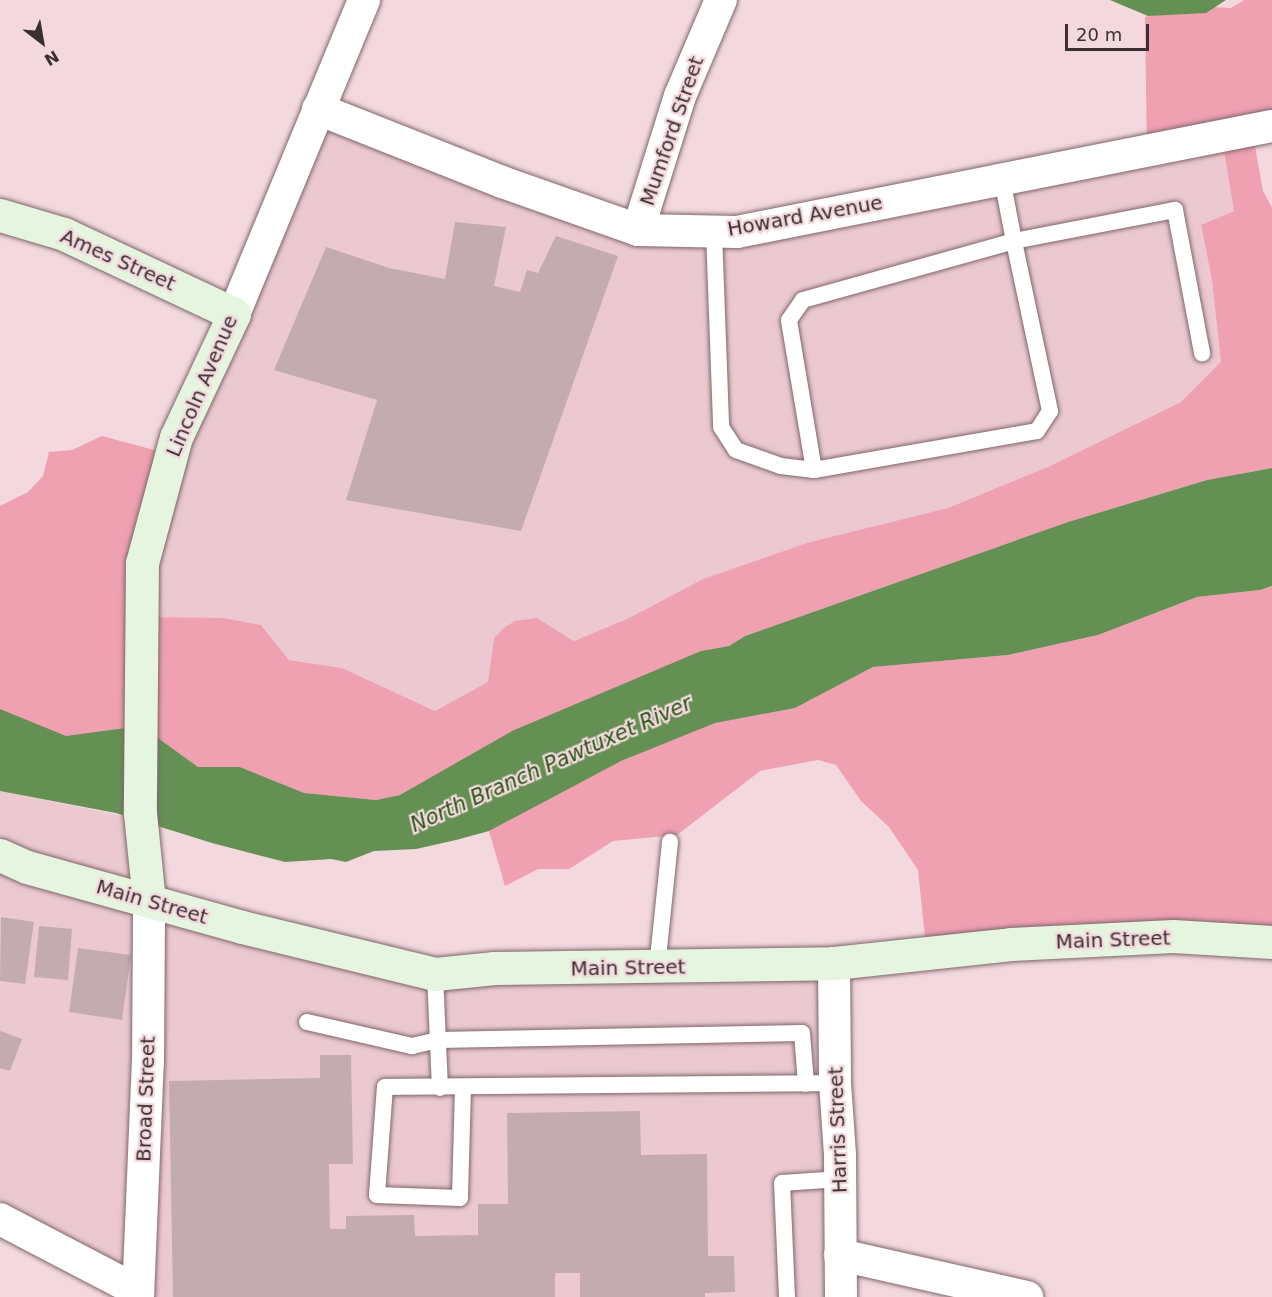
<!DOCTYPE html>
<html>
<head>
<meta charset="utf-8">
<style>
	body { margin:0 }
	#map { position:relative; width:1272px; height:1297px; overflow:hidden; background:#f3d8dd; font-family:"DejaVu Sans",sans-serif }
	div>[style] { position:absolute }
	.built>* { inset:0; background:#ecc9d0 }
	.green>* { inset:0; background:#efa0b1 }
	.water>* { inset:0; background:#649153 }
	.building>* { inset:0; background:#c4abaf }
	.roads { filter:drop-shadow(0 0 2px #7e676b) drop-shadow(0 0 2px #7e676b) }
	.lane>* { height:16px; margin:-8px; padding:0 8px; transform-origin:8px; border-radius:8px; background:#fff }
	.street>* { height:32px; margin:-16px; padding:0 16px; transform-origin:16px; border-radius:16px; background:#fff }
	.secondary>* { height:33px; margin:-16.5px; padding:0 16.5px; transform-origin:16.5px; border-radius:16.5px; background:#e5f5df }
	span { translate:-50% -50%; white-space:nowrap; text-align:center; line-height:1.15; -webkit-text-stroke:4.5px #f3d8dd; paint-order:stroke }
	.street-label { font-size:20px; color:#3a3032 }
	.water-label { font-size:21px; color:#2a5717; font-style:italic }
	.north { position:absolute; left:12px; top:12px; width:60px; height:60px; -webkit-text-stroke:4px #f3d8dd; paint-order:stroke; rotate:149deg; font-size:16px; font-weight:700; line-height:24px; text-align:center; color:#3a3032 }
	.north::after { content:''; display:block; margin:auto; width:21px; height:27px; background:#3a3032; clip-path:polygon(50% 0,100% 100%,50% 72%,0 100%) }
	.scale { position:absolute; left:1065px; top:24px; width:84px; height:27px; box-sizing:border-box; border:3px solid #3a3032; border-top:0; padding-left:8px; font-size:18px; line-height:21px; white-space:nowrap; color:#3a3032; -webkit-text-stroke:4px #f3d8dd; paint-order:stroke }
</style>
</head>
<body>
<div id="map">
	<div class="built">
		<i style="clip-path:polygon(315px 122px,644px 233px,1223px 145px,1234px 211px,1201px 226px,1212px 280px,1221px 363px,1181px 402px,1050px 466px,948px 508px,810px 542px,703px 579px,629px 618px,574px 641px,537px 618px,494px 638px,488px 682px,435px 711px,342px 668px,289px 660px,261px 625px,142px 617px,142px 555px)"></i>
		<i style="clip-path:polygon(0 791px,142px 820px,143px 880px,243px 931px,495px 967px,821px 954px,840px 1297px,128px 1297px,0 1221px)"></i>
	</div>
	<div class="green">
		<i style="clip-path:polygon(1244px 0,1272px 0,1272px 128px,1253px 135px,1263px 191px,1272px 208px,1272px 468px,1207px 480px,1068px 522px,745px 636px,729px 646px,701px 651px,400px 795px,376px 800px,303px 793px,240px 767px,198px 767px,147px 730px,59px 737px,0 710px,0 506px,28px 492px,43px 476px,49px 452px,72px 450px,102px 436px,169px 454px,142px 617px,223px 618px,261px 625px,289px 660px,342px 668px,435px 711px,488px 682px,494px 638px,505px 627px,515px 621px,537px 618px,574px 641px,629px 618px,703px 579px,810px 542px,948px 508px,1050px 466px,1181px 402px,1221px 362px,1212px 280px,1201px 225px,1234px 211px,1223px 145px,1147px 151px,1145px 17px,1194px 6px,1231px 8px)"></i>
		<i style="clip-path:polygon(1272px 586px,1272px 944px,926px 947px,918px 870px,889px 827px,861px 801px,836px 765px,818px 760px,760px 771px,677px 835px,613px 841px,569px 869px,538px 869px,505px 886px,489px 831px,587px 775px,712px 723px,795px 708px,873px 667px,1008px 655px,1098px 635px,1197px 597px,1260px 590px)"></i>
	</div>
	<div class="water">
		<i style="clip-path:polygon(1110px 0,1226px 0,1206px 13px,1148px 16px)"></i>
		<i style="clip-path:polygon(1272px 468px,1272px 586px,1260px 590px,1197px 597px,1098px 635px,1008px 655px,873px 667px,795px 708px,715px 723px,621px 761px,489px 831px,456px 840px,416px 849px,374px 851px,346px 862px,331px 859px,285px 862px,212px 843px,116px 813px,0 791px,0 709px,66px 736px,133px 727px,147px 730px,198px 767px,240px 767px,304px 793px,376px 800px,400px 795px,512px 731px,701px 651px,729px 646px,745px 636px,1068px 522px,1207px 480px)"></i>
	</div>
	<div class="building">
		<i style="clip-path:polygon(455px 222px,506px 227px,494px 286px,520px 292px,527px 270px,538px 273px,556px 236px,618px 256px,521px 531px,346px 500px,377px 400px,274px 370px,326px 247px,389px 268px,445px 279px)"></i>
		<i style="clip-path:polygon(1px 917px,34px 922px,25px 984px,0 981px)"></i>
		<i style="clip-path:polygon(39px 926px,72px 929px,68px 980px,34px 977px)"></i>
		<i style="clip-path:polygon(78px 948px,131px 955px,122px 1020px,69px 1012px)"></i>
		<i style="clip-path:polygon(0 1031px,22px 1039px,10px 1071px,0 1068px)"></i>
		<i style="clip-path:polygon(320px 1055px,351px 1055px,353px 1164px,329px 1164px,330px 1229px,346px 1229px,346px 1216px,414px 1215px,415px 1236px,478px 1235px,478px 1204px,508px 1204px,507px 1113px,640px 1111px,641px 1155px,707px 1154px,708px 1256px,734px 1256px,735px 1292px,705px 1293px,705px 1297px,580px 1297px,580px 1273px,555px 1273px,555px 1297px,173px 1297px,169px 1081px,320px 1078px)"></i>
	</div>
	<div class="roads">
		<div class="lane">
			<i style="left:714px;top:232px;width:195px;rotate:87.9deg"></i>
			<i style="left:721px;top:427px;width:27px;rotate:57deg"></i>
			<i style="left:736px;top:450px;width:48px;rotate:19.6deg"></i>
			<i style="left:781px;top:466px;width:33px;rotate:7deg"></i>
			<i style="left:814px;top:470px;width:226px;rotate:-9.9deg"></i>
			<i style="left:1037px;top:431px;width:24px;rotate:-57deg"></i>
			<i style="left:1050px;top:411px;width:174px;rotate:-102deg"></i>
			<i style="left:1014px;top:241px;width:164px;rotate:-10.9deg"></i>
			<i style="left:1175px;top:210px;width:146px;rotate:79.3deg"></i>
			<i style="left:814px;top:470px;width:152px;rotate:-99.5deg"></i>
			<i style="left:789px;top:320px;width:24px;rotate:-55deg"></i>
			<i style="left:803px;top:300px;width:219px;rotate:-15.6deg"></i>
			<i style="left:1014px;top:241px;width:63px;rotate:-101deg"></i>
			<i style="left:657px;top:968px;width:127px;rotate:-84.1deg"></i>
			<i style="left:435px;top:974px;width:114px;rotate:87.5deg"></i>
			<i style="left:307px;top:1022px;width:108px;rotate:12.9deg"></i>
			<i style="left:412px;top:1046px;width:27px;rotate:-13deg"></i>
			<i style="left:438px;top:1040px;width:364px;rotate:-1.1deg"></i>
			<i style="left:802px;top:1033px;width:51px;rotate:85.5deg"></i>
			<i style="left:463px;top:1088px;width:110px;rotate:91.6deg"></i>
			<i style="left:460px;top:1198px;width:83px;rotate:-177.9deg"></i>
			<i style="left:377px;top:1195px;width:108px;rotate:-85.8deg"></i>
			<i style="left:385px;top:1087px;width:450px;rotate:-0.5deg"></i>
			<i style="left:787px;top:1297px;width:114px;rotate:-92.5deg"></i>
			<i style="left:782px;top:1183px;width:58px;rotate:-3.9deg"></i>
		</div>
		<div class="street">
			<i style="left:318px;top:109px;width:198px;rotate:21.6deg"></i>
			<i style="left:502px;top:182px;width:144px;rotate:19.4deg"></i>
			<i style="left:638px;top:230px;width:99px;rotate:1.2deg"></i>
			<i style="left:737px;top:232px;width:545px;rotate:-11.21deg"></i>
			<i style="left:638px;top:230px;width:140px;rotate:-72.6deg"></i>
			<i style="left:680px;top:96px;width:104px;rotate:-66.9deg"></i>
			<i style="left:234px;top:314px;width:340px;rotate:-67.5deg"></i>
			<i style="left:834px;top:963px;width:120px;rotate:89.5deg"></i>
			<i style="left:835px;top:1083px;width:72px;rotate:86deg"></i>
			<i style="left:840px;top:1155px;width:142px;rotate:89.6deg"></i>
			<i style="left:0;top:1219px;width:156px;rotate:27.6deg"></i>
			<i style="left:840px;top:1255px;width:192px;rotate:12.7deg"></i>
			<i style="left:138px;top:1297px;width:235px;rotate:-87.6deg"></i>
			<i style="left:148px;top:1062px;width:161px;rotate:-89.6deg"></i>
		</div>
		<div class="secondary">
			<i style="left:0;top:215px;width:67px;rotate:16.5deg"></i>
			<i style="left:64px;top:234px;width:188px;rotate:25.2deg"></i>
			<i style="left:234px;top:314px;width:136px;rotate:115.2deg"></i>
			<i style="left:176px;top:437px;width:131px;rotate:105.1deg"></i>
			<i style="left:142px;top:563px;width:250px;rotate:90.5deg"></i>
			<i style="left:140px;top:813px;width:88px;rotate:84.2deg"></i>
			<i style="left:0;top:855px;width:30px;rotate:24deg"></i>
			<i style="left:27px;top:867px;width:223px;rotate:15.6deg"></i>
			<i style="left:242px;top:927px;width:199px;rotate:13.7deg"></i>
			<i style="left:435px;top:974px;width:60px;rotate:-5.7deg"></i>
			<i style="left:495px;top:968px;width:339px;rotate:-0.8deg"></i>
			<i style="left:834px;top:963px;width:178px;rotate:-6.1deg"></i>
			<i style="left:1011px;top:944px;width:162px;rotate:-2.8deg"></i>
			<i style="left:1173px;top:936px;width:99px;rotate:3.5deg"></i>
		</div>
	</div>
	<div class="street-label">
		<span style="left:672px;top:131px;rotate:-71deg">Mumford Street</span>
		<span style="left:805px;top:216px;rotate:-10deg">Howard Avenue</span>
		<span style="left:118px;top:260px;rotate:24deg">Ames Street</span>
		<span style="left:202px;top:386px;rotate:-67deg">Lincoln Avenue</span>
		<span style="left:152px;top:902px;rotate:16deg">Main Street</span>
		<span style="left:1113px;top:940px;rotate:-2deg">Main Street</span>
		<span style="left:628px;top:968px;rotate:-1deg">Main Street</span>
		<span style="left:146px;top:1099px;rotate:-88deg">Broad Street</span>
		<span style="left:838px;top:1130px;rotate:-92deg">Harris Street</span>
	</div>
	<div class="water-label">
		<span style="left:551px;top:764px;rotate:-24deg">North Branch Pawtuxet River</span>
	</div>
	<div class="north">N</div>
	<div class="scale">20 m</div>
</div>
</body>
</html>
